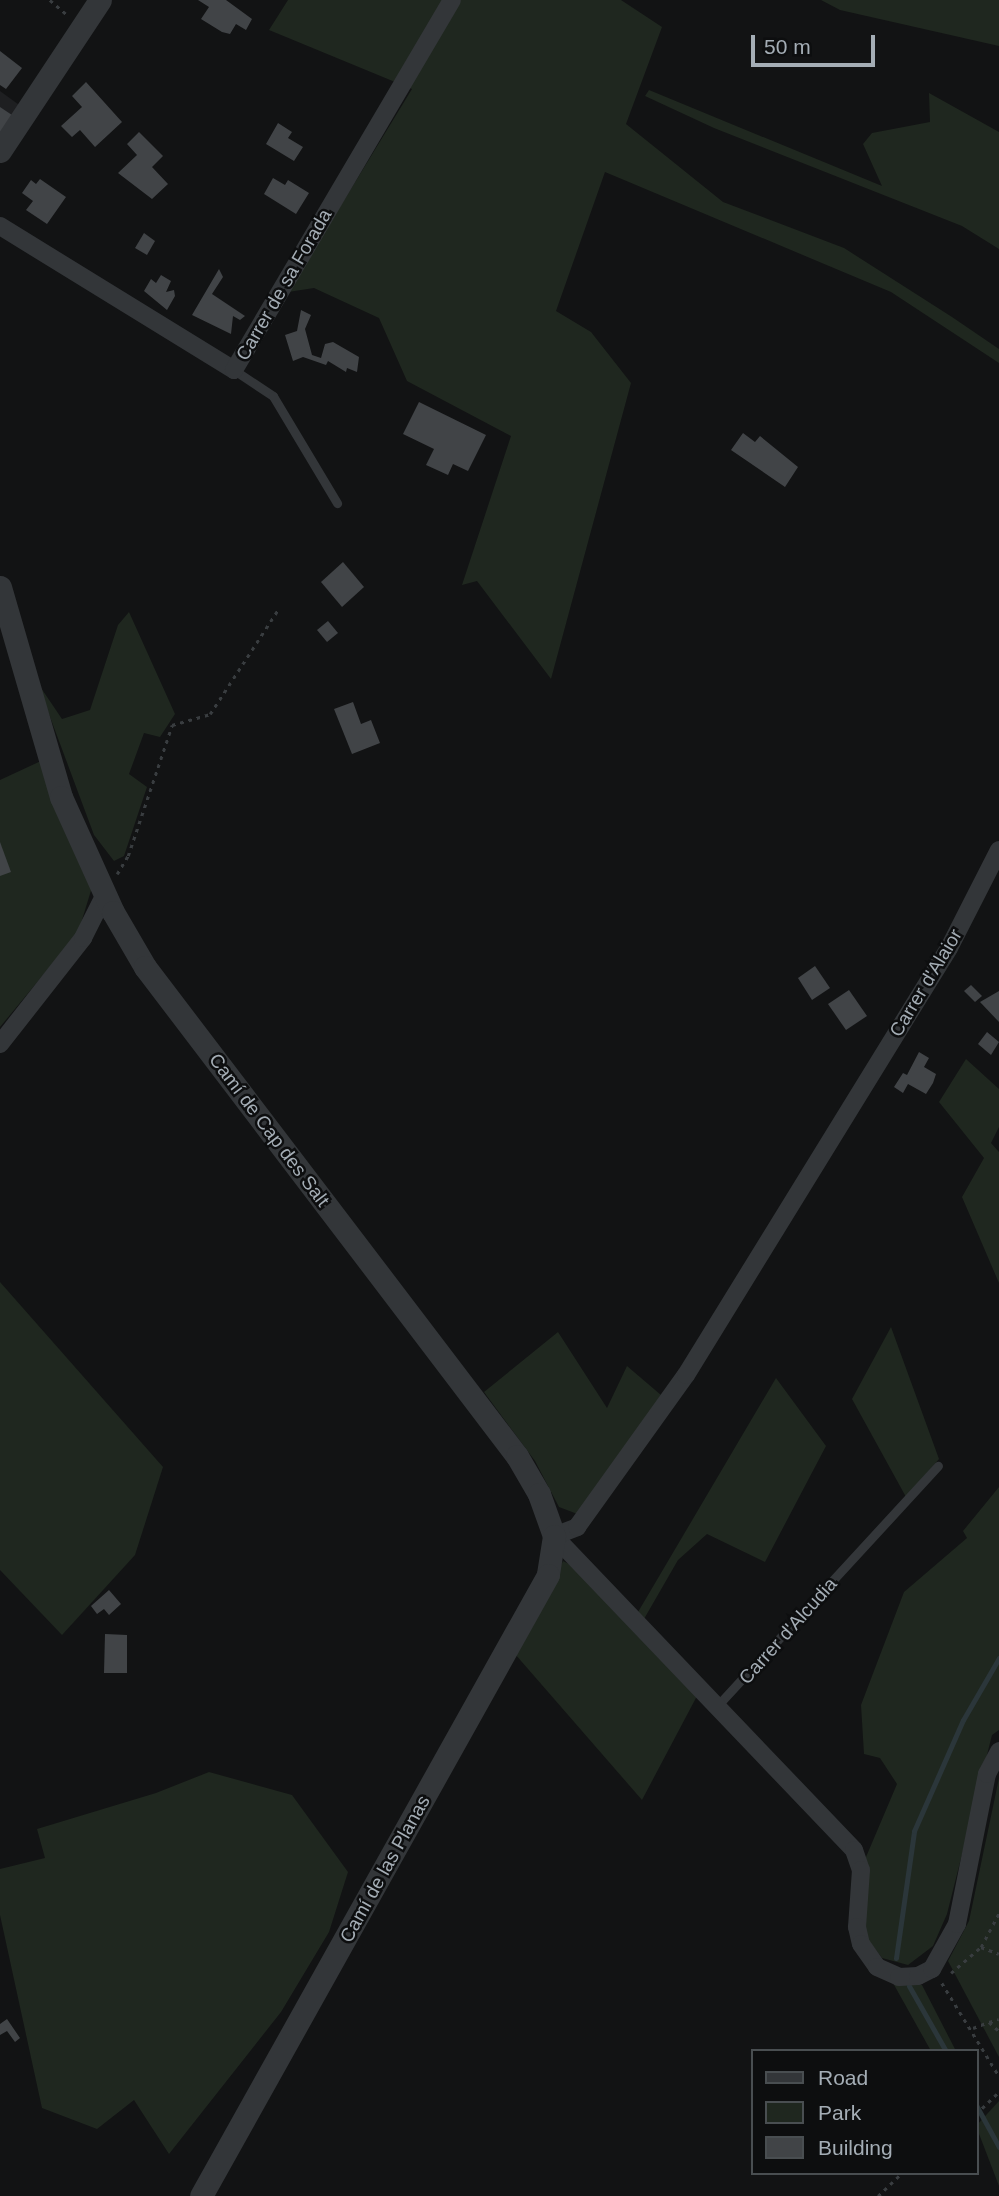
<!DOCTYPE html>
<html>
<head>
<meta charset="utf-8">
<style>
	body { margin:0 }
	#map { position:relative; width:999px; height:2196px; overflow:hidden; background:#121314; font-family:Arial,sans-serif }
	div>[style] { position:absolute }
	.built>* { inset:0; background:#1e1f21 }
	.green>* { inset:0; background:#1f271f }
	.stream>* { height:5px; margin:-2.5px; padding:0 2.5px; transform-origin:2.5px; border-radius:2.5px; background:#2b363a }
	.building>* { inset:0; background:#414447 }
	.path>* { height:2.5px; margin-top:-1.25px; transform-origin:0; background:repeating-linear-gradient(90deg,#393d40 0 3.5px,transparent 0 8.5px) }
	.service>* { height:9px; margin:-4.5px; padding:0 4.5px; transform-origin:4.5px; border-radius:4.5px; background:#333639 }
	.minor>* { height:18px; margin:-9px; padding:0 9px; transform-origin:9px; border-radius:9px; background:#333639 }
	.tertiary>* { height:23px; margin:-11.5px; padding:0 11.5px; transform-origin:11.5px; border-radius:11.5px; background:#333639 }
	span { translate:-50% -50%; white-space:nowrap; text-align:center; line-height:1.15; -webkit-text-stroke:5px #0d0e0f; paint-order:stroke }
	.street-label { font-size:19px; color:#a4adb5 }
	.legend { position:absolute; left:751px; top:2049px; width:228px; height:126px; box-sizing:border-box; background:#0d0e0f; border:2px solid #494e51; margin:0; padding:9px 12px; list-style:none; font-size:21px; color:#a4adb5 }
	.legend li { display:flex; align-items:center; gap:14px; height:35px }
	.legend b { width:35px; border:2px solid #494e51 }
	.scale { position:absolute; left:751px; top:35px; width:124px; height:32px; box-sizing:border-box; border:4px solid #a4adb5; border-top:0; padding-left:9px; font-size:21px; line-height:24px; white-space:nowrap; color:#a4adb5; -webkit-text-stroke:5px #0d0e0f; paint-order:stroke }
</style>
</head>
<body>
<div id="map">
	<div class="built">
		<i style="clip-path:polygon(0 91px,22px 107px,0 142px)"></i>
	</div>
	<div class="green">
		<i style="clip-path:polygon(288px 0,621px 0,662px 27px,626px 124px,723px 202px,844px 248px,952px 317px,999px 349px,999px 363px,891px 292px,605px 172px,556px 311px,591px 332px,631px 383px,551px 679px,477px 581px,462px 585px,511px 436px,407px 381px,379px 318px,314px 288px,288px 292px,412px 89px,269px 30px)"></i>
		<i style="clip-path:polygon(821px 0,999px 0,999px 46px,840px 10px)"></i>
		<i style="clip-path:polygon(649px 90px,882px 186px,863px 144px,872px 133px,930px 122px,929px 93px,999px 132px,999px 249px,962px 226px,714px 128px,645px 96px)"></i>
		<i style="clip-path:polygon(129px 612px,175px 714px,160px 737px,144px 733px,129px 774px,147px 787px,124px 856px,114px 861px,94px 835px,37px 682px,62px 719px,90px 710px,118px 625px)"></i>
		<i style="clip-path:polygon(43px 760px,93px 884px,78px 933px,0 1027px,0 780px)"></i>
		<i style="clip-path:polygon(966px 1059px,999px 1089px,999px 1127px,991px 1143px,999px 1152px,999px 1283px,962px 1197px,984px 1158px,939px 1102px)"></i>
		<i style="clip-path:polygon(0 1282px,163px 1467px,135px 1555px,62px 1635px,0 1570px)"></i>
		<i style="clip-path:polygon(891px 1327px,939px 1459px,906px 1497px,852px 1399px)"></i>
		<i style="clip-path:polygon(558px 1332px,607px 1408px,627px 1366px,661px 1395px,580px 1515px,559px 1507px,535px 1461px,484px 1392px)"></i>
		<i style="clip-path:polygon(776px 1378px,826px 1446px,765px 1562px,707px 1534px,678px 1560px,644px 1619px,638px 1612px)"></i>
		<i style="clip-path:polygon(999px 1487px,999px 1730px,992px 1735px,947px 1914px,933px 1946px,908px 1965px,882px 1958px,866px 1937px,866px 1857px,897px 1784px,880px 1758px,864px 1754px,861px 1705px,904px 1592px,967px 1538px,963px 1531px)"></i>
		<i style="clip-path:polygon(563px 1561px,581px 1570px,697px 1696px,642px 1800px,515px 1654px)"></i>
		<i style="clip-path:polygon(209px 1772px,292px 1795px,348px 1872px,329px 1932px,281px 2012px,169px 2154px,134px 2100px,97px 2129px,42px 2108px,0 1915px,0 1869px,45px 1858px,37px 1829px,156px 1793px)"></i>
		<i style="clip-path:polygon(999px 1778px,999px 2057px,948px 1961px,969px 1921px)"></i>
		<i style="clip-path:polygon(893px 1983px,922px 1985px,956px 2051px,931px 2051px)"></i>
		<i style="clip-path:polygon(999px 2101px,999px 2186px,976px 2126px)"></i>
	</div>
	<div class="stream">
		<i style="left:896px;top:1958px;width:128px;rotate:-81.9deg"></i>
		<i style="left:914px;top:1831px;width:121px;rotate:-66.2deg"></i>
		<i style="left:963px;top:1720px;width:72px;rotate:-59.9deg"></i>
		<i style="left:909px;top:1986px;width:75px;rotate:60.4deg"></i>
		<i style="left:976px;top:2105px;width:48px;rotate:61.3deg"></i>
	</div>
	<div class="building">
		<i style="clip-path:polygon(198px 0,226px 0,252px 19px,246px 30px,236px 24px,230px 34px,222px 32px,201px 19px,209px 7px)"></i>
		<i style="clip-path:polygon(0 51px,22px 68px,6px 89px,0 85px)"></i>
		<i style="clip-path:polygon(86px 82px,122px 122px,95px 147px,80px 130px,72px 137px,61px 126px,82px 107px,72px 96px)"></i>
		<i style="clip-path:polygon(0 107px,12px 115px,0 134px)"></i>
		<i style="clip-path:polygon(278px 123px,292px 132px,288px 138px,303px 147px,294px 161px,266px 144px)"></i>
		<i style="clip-path:polygon(139px 132px,163px 156px,152px 167px,168px 184px,152px 199px,118px 173px,137px 155px,127px 144px)"></i>
		<i style="clip-path:polygon(273px 178px,285px 185px,288px 180px,309px 193px,296px 214px,264px 194px)"></i>
		<i style="clip-path:polygon(40px 179px,66px 197px,47px 224px,26px 210px,33px 201px,22px 193px,31px 180px,36px 184px)"></i>
		<i style="clip-path:polygon(144px 233px,155px 241px,147px 255px,135px 248px)"></i>
		<i style="clip-path:polygon(219px 269px,223px 277px,212px 294px,245px 316px,240px 320px,233px 316px,231px 334px,192px 315px)"></i>
		<i style="clip-path:polygon(161px 275px,171px 281px,166px 292px,174px 290px,175px 296px,167px 310px,144px 291px,151px 279px,156px 283px)"></i>
		<i style="clip-path:polygon(301px 310px,311px 315px,305px 329px,312px 355px,321px 358px,325px 344px,333px 342px,359px 357px,357px 372px,347px 368px,346px 372px,328px 361px,326px 365px,303px 357px,293px 361px,285px 335px,297px 331px)"></i>
		<i style="clip-path:polygon(419px 402px,486px 435px,468px 471px,453px 464px,448px 475px,426px 465px,434px 449px,403px 434px)"></i>
		<i style="clip-path:polygon(743px 433px,755px 442px,760px 436px,798px 467px,785px 487px,731px 450px)"></i>
		<i style="clip-path:polygon(343px 562px,364px 587px,342px 607px,321px 582px)"></i>
		<i style="clip-path:polygon(328px 621px,338px 633px,327px 642px,317px 630px)"></i>
		<i style="clip-path:polygon(353px 702px,361px 724px,371px 720px,380px 743px,352px 754px,334px 709px)"></i>
		<i style="clip-path:polygon(0 842px,11px 872px,0 876px)"></i>
		<i style="clip-path:polygon(815px 966px,830px 988px,812px 1000px,798px 978px)"></i>
		<i style="clip-path:polygon(971px 985px,982px 996px,975px 1002px,964px 991px)"></i>
		<i style="clip-path:polygon(849px 990px,867px 1016px,846px 1030px,828px 1004px)"></i>
		<i style="clip-path:polygon(999px 991px,999px 1022px,980px 1002px)"></i>
		<i style="clip-path:polygon(987px 1032px,999px 1042px,991px 1055px,978px 1044px)"></i>
		<i style="clip-path:polygon(919px 1052px,929px 1058px,924px 1067px,936px 1074px,933px 1083px,926px 1094px,908px 1084px,903px 1093px,894px 1087px,903px 1073px,907px 1075px)"></i>
		<i style="clip-path:polygon(109px 1590px,121px 1604px,109px 1615px,104px 1609px,97px 1614px,91px 1606px)"></i>
		<i style="clip-path:polygon(105px 1634px,127px 1635px,127px 1673px,104px 1673px)"></i>
		<i style="clip-path:polygon(7px 2019px,20px 2038px,15px 2042px,7px 2031px,0 2035px,0 2024px)"></i>
	</div>
	<div class="path">
		<i style="left:50px;top:0;width:21px;rotate:41deg"></i>
		<i style="left:117px;top:874px;width:21px;rotate:-59deg"></i>
		<i style="left:128px;top:856px;width:138px;rotate:-71.4deg"></i>
		<i style="left:172px;top:725px;width:40px;rotate:-16deg"></i>
		<i style="left:210px;top:714px;width:126px;rotate:-56.9deg"></i>
		<i style="left:981px;top:1947px;width:19px;rotate:21deg"></i>
		<i style="left:951px;top:1973px;width:40px;rotate:-41deg"></i>
		<i style="left:981px;top:1947px;width:38px;rotate:-62deg"></i>
		<i style="left:942px;top:1983px;width:109px;rotate:58.5deg"></i>
		<i style="left:989px;top:2022px;width:10px;rotate:-17deg"></i>
		<i style="left:973px;top:2028px;width:17px;rotate:-21deg"></i>
		<i style="left:989px;top:2022px;width:13px;rotate:42deg"></i>
		<i style="left:976px;top:2114px;width:32px;rotate:-44deg"></i>
		<i style="left:878px;top:2196px;width:33px;rotate:-44deg"></i>
	</div>
	<div class="service">
		<i style="left:234px;top:370px;width:47px;rotate:33.7deg"></i>
		<i style="left:273px;top:396px;width:125px;rotate:59.1deg"></i>
		<i style="left:718px;top:1705px;width:325px;rotate:-47.4deg"></i>
	</div>
	<div class="minor">
		<i style="left:0;top:226px;width:275px;rotate:31.6deg"></i>
		<i style="left:234px;top:370px;width:429px;rotate:-59.5deg"></i>
		<i style="left:0;top:1044px;width:135px;rotate:-51.9deg"></i>
		<i style="left:83px;top:938px;width:49px;rotate:-63.4deg"></i>
		<i style="left:554px;top:1536px;width:434px;rotate:46.3deg"></i>
		<i style="left:854px;top:1850px;width:21px;rotate:71deg"></i>
		<i style="left:861px;top:1870px;width:57px;rotate:94deg"></i>
		<i style="left:857px;top:1927px;width:17px;rotate:77deg"></i>
		<i style="left:861px;top:1944px;width:28px;rotate:55deg"></i>
		<i style="left:877px;top:1967px;width:24px;rotate:24deg"></i>
		<i style="left:899px;top:1977px;width:19px;rotate:-3deg"></i>
		<i style="left:918px;top:1976px;width:16px;rotate:-27deg"></i>
		<i style="left:932px;top:1969px;width:51px;rotate:-60.9deg"></i>
		<i style="left:957px;top:1924px;width:153px;rotate:-78.7deg"></i>
		<i style="left:987px;top:1774px;width:26px;rotate:-62deg"></i>
		<i style="left:554px;top:1536px;width:25px;rotate:-21deg"></i>
		<i style="left:577px;top:1527px;width:187px;rotate:-54.4deg"></i>
		<i style="left:686px;top:1375px;width:501px;rotate:-58.37deg"></i>
		<i style="left:949px;top:948px;width:110px;rotate:-63deg"></i>
	</div>
	<div class="tertiary">
		<i style="left:0;top:151px;width:181px;rotate:-56.5deg"></i>
		<i style="left:0;top:587px;width:219px;rotate:73.8deg"></i>
		<i style="left:61px;top:797px;width:126px;rotate:65.7deg"></i>
		<i style="left:113px;top:912px;width:64px;rotate:59.8deg"></i>
		<i style="left:145px;top:967px;width:614px;rotate:52.74deg"></i>
		<i style="left:517px;top:1456px;width:44px;rotate:59.9deg"></i>
		<i style="left:539px;top:1494px;width:45px;rotate:70.3deg"></i>
		<i style="left:554px;top:1536px;width:39px;rotate:99deg"></i>
		<i style="left:548px;top:1575px;width:711px;rotate:119.2deg"></i>
	</div>
	<div class="street-label">
		<span style="left:284px;top:285px;rotate:-60deg">Carrer de sa Forada</span>
		<span style="left:926px;top:983px;rotate:-59deg">Carrer d'Alaior</span>
		<span style="left:269px;top:1130px;rotate:53deg">Camí de Cap des Salt</span>
		<span style="left:788px;top:1631px;rotate:-48deg">Carrer d'Alcudia</span>
		<span style="left:385px;top:1869px;rotate:-61deg">Camí de las Planas</span>
	</div>
	<ul class="legend">
	<li><b style="height:9px;background:#333639"></b>Road</li>
	<li><b style="height:19px;background:#1f271f"></b>Park</li>
	<li><b style="height:19px;background:#414447"></b>Building</li>
	</ul>
	<div class="scale">50 m</div>
</div>
</body>
</html>
